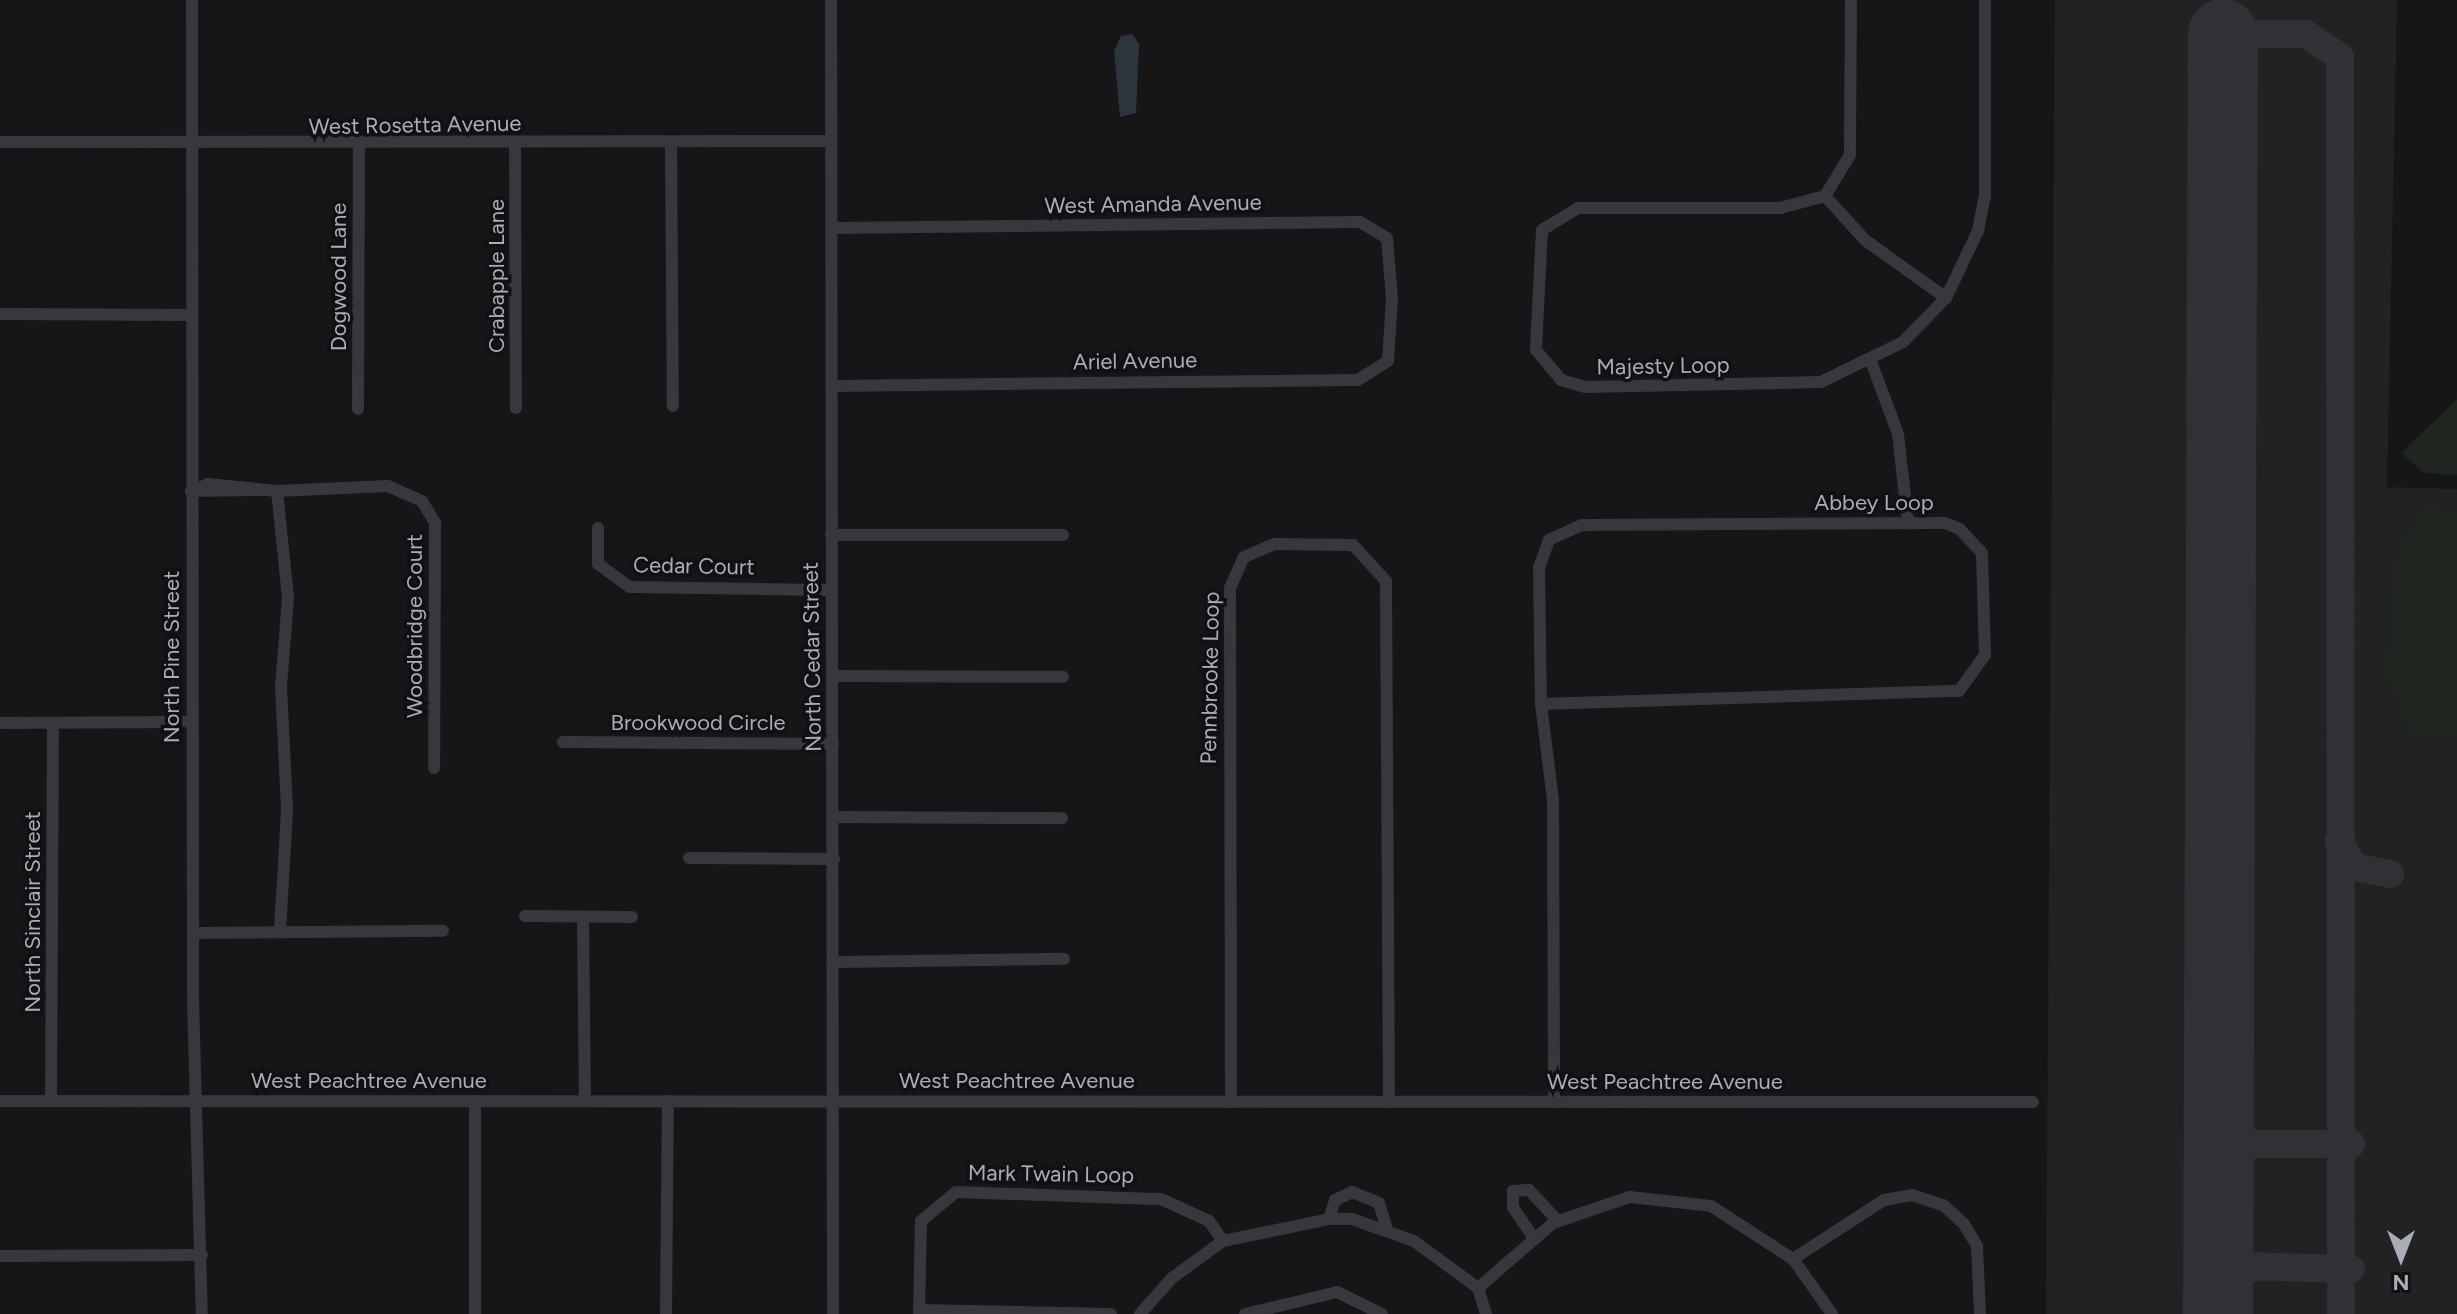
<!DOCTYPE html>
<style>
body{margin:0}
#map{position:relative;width:2457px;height:1314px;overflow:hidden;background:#161618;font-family:Figtree,sans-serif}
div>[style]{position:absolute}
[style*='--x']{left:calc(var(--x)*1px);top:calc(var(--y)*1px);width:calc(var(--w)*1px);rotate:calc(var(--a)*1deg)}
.built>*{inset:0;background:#222225}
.green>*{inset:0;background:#1e261f}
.water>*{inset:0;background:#2c353c}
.taxiway>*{height:28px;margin:-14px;padding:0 14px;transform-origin:14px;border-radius:14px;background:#303135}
.runway>*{height:70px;margin:-35px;padding:0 35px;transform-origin:35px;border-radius:35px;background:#303135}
.minor>*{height:12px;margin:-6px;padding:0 6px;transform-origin:6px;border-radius:6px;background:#37383d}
span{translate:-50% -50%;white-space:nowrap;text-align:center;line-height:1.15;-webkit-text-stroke:7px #111113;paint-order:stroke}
.street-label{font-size:22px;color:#a8adb8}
.north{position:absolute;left:2361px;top:1218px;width:80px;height:80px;-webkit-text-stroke:6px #111113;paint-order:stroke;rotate:180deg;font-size:22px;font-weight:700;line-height:32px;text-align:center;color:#a8adb8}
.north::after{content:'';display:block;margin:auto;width:28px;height:36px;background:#a8adb8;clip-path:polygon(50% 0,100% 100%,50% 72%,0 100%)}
</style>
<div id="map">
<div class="built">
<i style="clip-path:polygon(2055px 0,2397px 0,2387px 487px,2457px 489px,2457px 1314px,2046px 1314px)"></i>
</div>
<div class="green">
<i style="clip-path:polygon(2457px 399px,2457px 475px,2424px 473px,2401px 453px)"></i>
<i style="clip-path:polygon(2422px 504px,2457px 509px,2457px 740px,2410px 734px,2384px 675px,2396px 553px)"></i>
</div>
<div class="water">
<i style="clip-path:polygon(1132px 34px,1139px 44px,1136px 113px,1120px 117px,1114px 51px,1121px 36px)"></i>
</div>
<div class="taxiway">
<i style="--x:2223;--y:34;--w:83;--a:0"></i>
<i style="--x:2306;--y:34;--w:41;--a:34.1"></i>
<i style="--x:2340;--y:57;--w:1257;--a:89.95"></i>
<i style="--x:2339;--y:841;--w:30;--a:60"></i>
<i style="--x:2354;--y:867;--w:37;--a:11"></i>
<i style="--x:2218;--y:1116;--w:43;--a:40.3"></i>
<i style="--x:2251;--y:1144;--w:100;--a:0"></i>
<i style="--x:2218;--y:1171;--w:43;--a:-39.3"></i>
<i style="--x:2219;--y:1236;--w:38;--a:51"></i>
<i style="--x:2243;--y:1266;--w:108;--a:1.6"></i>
<i style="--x:2218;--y:1298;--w:29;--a:-54"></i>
<i style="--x:2235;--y:1275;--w:19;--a:-21"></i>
</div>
<div class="runway">
<i style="--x:2218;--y:1314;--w:1280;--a:-89.78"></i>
</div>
<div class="minor">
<i style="--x:192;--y:0;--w:999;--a:89.94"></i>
<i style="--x:193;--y:999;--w:315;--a:88.4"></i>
<i style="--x:831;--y:0;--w:1314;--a:89.91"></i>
<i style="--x:1851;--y:0;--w:155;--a:90.4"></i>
<i style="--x:1850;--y:155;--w:48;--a:121.4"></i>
<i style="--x:1825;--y:196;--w:47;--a:165.1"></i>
<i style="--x:1780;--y:208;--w:202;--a:180"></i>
<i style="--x:1578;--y:208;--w:42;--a:148.6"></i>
<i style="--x:1542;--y:230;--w:120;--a:92.9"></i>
<i style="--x:1536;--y:350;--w:39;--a:50"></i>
<i style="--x:1561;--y:380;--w:25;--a:16"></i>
<i style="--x:1585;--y:387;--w:236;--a:-1.2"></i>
<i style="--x:1821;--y:382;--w:91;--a:-26"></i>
<i style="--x:1903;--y:342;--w:62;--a:-45.7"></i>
<i style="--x:1946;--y:298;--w:74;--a:-64.5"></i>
<i style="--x:1978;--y:231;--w:36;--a:-79"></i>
<i style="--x:1985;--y:196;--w:196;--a:-90"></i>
<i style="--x:0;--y:142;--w:831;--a:-0.07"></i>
<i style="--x:671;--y:143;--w:263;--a:89.6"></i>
<i style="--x:515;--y:144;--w:264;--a:89.8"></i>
<i style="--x:1825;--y:196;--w:59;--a:47.7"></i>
<i style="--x:1865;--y:240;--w:100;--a:35.6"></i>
<i style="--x:832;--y:228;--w:528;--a:-0.65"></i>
<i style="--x:1360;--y:222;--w:31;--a:31"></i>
<i style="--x:1387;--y:238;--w:61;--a:85.3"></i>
<i style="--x:1392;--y:299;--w:62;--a:93.7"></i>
<i style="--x:1388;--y:361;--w:36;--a:148"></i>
<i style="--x:1357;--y:380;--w:525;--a:179.35"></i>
<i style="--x:0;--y:314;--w:190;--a:0.3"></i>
<i style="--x:1872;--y:364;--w:75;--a:69.6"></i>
<i style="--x:1898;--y:434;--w:90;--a:83.6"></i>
<i style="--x:358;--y:409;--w:264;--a:-89.8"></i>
<i style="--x:191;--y:491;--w:18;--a:-22"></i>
<i style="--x:208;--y:484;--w:69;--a:5.8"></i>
<i style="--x:277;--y:491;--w:111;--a:-2.6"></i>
<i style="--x:388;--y:486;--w:37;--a:24"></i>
<i style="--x:422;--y:501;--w:26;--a:59"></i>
<i style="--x:435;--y:523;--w:245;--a:90.2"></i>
<i style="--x:191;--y:491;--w:76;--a:-0.8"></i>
<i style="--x:277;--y:491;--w:108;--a:84.1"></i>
<i style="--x:288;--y:598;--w:88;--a:94.5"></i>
<i style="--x:281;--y:686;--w:124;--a:87.2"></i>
<i style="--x:287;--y:810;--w:121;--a:93.3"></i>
<i style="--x:598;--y:528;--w:36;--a:90"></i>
<i style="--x:598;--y:564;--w:39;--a:36"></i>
<i style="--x:630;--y:587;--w:202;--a:0.9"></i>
<i style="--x:831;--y:535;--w:232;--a:0"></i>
<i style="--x:833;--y:676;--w:230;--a:0.2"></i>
<i style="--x:1541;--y:704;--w:418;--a:-1.8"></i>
<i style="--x:1959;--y:691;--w:44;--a:-54.2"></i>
<i style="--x:1985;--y:655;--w:102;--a:-91.7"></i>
<i style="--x:1982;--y:553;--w:33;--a:-133"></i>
<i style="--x:1960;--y:529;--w:16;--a:-158"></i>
<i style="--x:1945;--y:523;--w:363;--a:179.7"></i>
<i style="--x:1582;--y:525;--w:36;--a:156"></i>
<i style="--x:1549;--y:540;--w:29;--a:110"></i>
<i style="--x:1539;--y:567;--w:137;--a:89.2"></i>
<i style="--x:1541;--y:704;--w:97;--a:82.9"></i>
<i style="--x:1553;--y:800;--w:302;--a:89.8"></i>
<i style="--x:0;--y:723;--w:191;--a:-0.3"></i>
<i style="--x:563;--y:742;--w:270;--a:0.4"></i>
<i style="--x:834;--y:817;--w:228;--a:0.3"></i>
<i style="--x:689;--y:858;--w:145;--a:0.4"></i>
<i style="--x:525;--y:916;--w:107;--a:0.5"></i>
<i style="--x:583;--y:917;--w:184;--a:89.4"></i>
<i style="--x:193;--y:933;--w:250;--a:-0.5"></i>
<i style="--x:835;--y:962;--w:229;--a:-0.8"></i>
<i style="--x:0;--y:1101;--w:2033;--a:0.03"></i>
<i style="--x:51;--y:1101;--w:378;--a:-89.7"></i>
<i style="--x:1231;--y:1102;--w:514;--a:-90.11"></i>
<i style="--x:1230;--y:588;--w:34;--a:-66"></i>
<i style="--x:1244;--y:557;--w:34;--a:-23"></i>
<i style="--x:1275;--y:544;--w:78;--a:0.7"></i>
<i style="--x:1353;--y:545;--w:49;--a:47.5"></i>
<i style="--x:1386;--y:581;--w:521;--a:89.67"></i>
<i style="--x:1329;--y:1219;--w:20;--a:-72"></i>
<i style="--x:1335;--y:1200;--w:19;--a:-25"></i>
<i style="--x:1352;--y:1192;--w:29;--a:22"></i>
<i style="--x:1379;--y:1203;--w:27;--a:73"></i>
<i style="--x:1533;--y:1237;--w:36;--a:-124"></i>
<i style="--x:1513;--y:1207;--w:16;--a:-90"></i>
<i style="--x:1513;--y:1191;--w:16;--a:-4"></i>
<i style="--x:1529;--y:1190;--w:42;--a:46.9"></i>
<i style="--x:0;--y:1256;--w:202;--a:-0.3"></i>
<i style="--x:1478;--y:1288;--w:99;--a:-40.9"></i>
<i style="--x:1553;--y:1223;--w:81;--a:-18.7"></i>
<i style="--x:1630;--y:1197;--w:81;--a:6.3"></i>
<i style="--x:1711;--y:1206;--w:98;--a:32.9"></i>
<i style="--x:919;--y:1310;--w:192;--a:1.2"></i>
<i style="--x:475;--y:1314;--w:213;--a:-90"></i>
<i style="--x:666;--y:1314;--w:213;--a:-89.5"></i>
<i style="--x:919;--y:1314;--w:93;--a:-88.8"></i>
<i style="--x:921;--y:1221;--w:45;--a:-39.6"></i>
<i style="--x:956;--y:1192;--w:205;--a:2"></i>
<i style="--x:1161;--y:1199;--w:53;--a:24.6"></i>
<i style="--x:1209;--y:1221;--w:24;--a:55"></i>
<i style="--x:1140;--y:1314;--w:48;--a:-48.4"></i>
<i style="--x:1172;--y:1278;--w:63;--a:-36"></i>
<i style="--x:1223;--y:1241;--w:108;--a:-11.7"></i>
<i style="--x:1329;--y:1219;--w:23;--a:0"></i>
<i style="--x:1352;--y:1219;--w:66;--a:19.5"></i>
<i style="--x:1414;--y:1241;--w:79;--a:36.3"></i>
<i style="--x:1478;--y:1288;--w:27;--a:73"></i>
<i style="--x:1245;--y:1314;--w:95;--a:-13.4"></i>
<i style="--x:1337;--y:1292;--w:50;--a:26.1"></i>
<i style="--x:1832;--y:1314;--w:67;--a:-125.3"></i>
<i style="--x:1793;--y:1259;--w:108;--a:-33"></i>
<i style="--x:1884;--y:1200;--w:28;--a:-10"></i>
<i style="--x:1912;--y:1195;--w:33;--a:18"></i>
<i style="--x:1943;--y:1205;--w:28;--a:42"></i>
<i style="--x:1964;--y:1224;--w:26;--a:59"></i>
<i style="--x:1977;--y:1246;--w:68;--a:87.5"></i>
</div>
<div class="street-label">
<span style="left:415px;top:125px;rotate:-1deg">West Rosetta Avenue</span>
<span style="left:1153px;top:204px;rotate:-1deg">West Amanda Avenue</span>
<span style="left:497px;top:276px;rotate:-90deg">Crabapple Lane</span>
<span style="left:339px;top:277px;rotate:-90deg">Dogwood Lane</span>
<span style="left:1135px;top:361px;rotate:-1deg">Ariel Avenue</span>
<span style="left:1663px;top:366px;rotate:-1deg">Majesty Loop</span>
<span style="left:1874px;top:503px">Abbey Loop</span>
<span style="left:694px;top:566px;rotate:1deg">Cedar Court</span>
<span style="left:415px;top:626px;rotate:-90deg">Woodbridge Court</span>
<span style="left:172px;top:657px;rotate:-90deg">North Pine Street</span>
<span style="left:812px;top:657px;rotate:-91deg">North Cedar Street</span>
<span style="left:1210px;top:678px;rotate:-89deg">Pennbrooke Loop</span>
<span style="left:698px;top:723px">Brookwood Circle</span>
<span style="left:33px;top:912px;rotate:-90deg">North Sinclair Street</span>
<span style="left:369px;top:1081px">West Peachtree Avenue</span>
<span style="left:1017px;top:1081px">West Peachtree Avenue</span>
<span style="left:1665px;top:1082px">West Peachtree Avenue</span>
<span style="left:1051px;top:1174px;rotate:1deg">Mark Twain Loop</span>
</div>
<div class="north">N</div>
</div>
